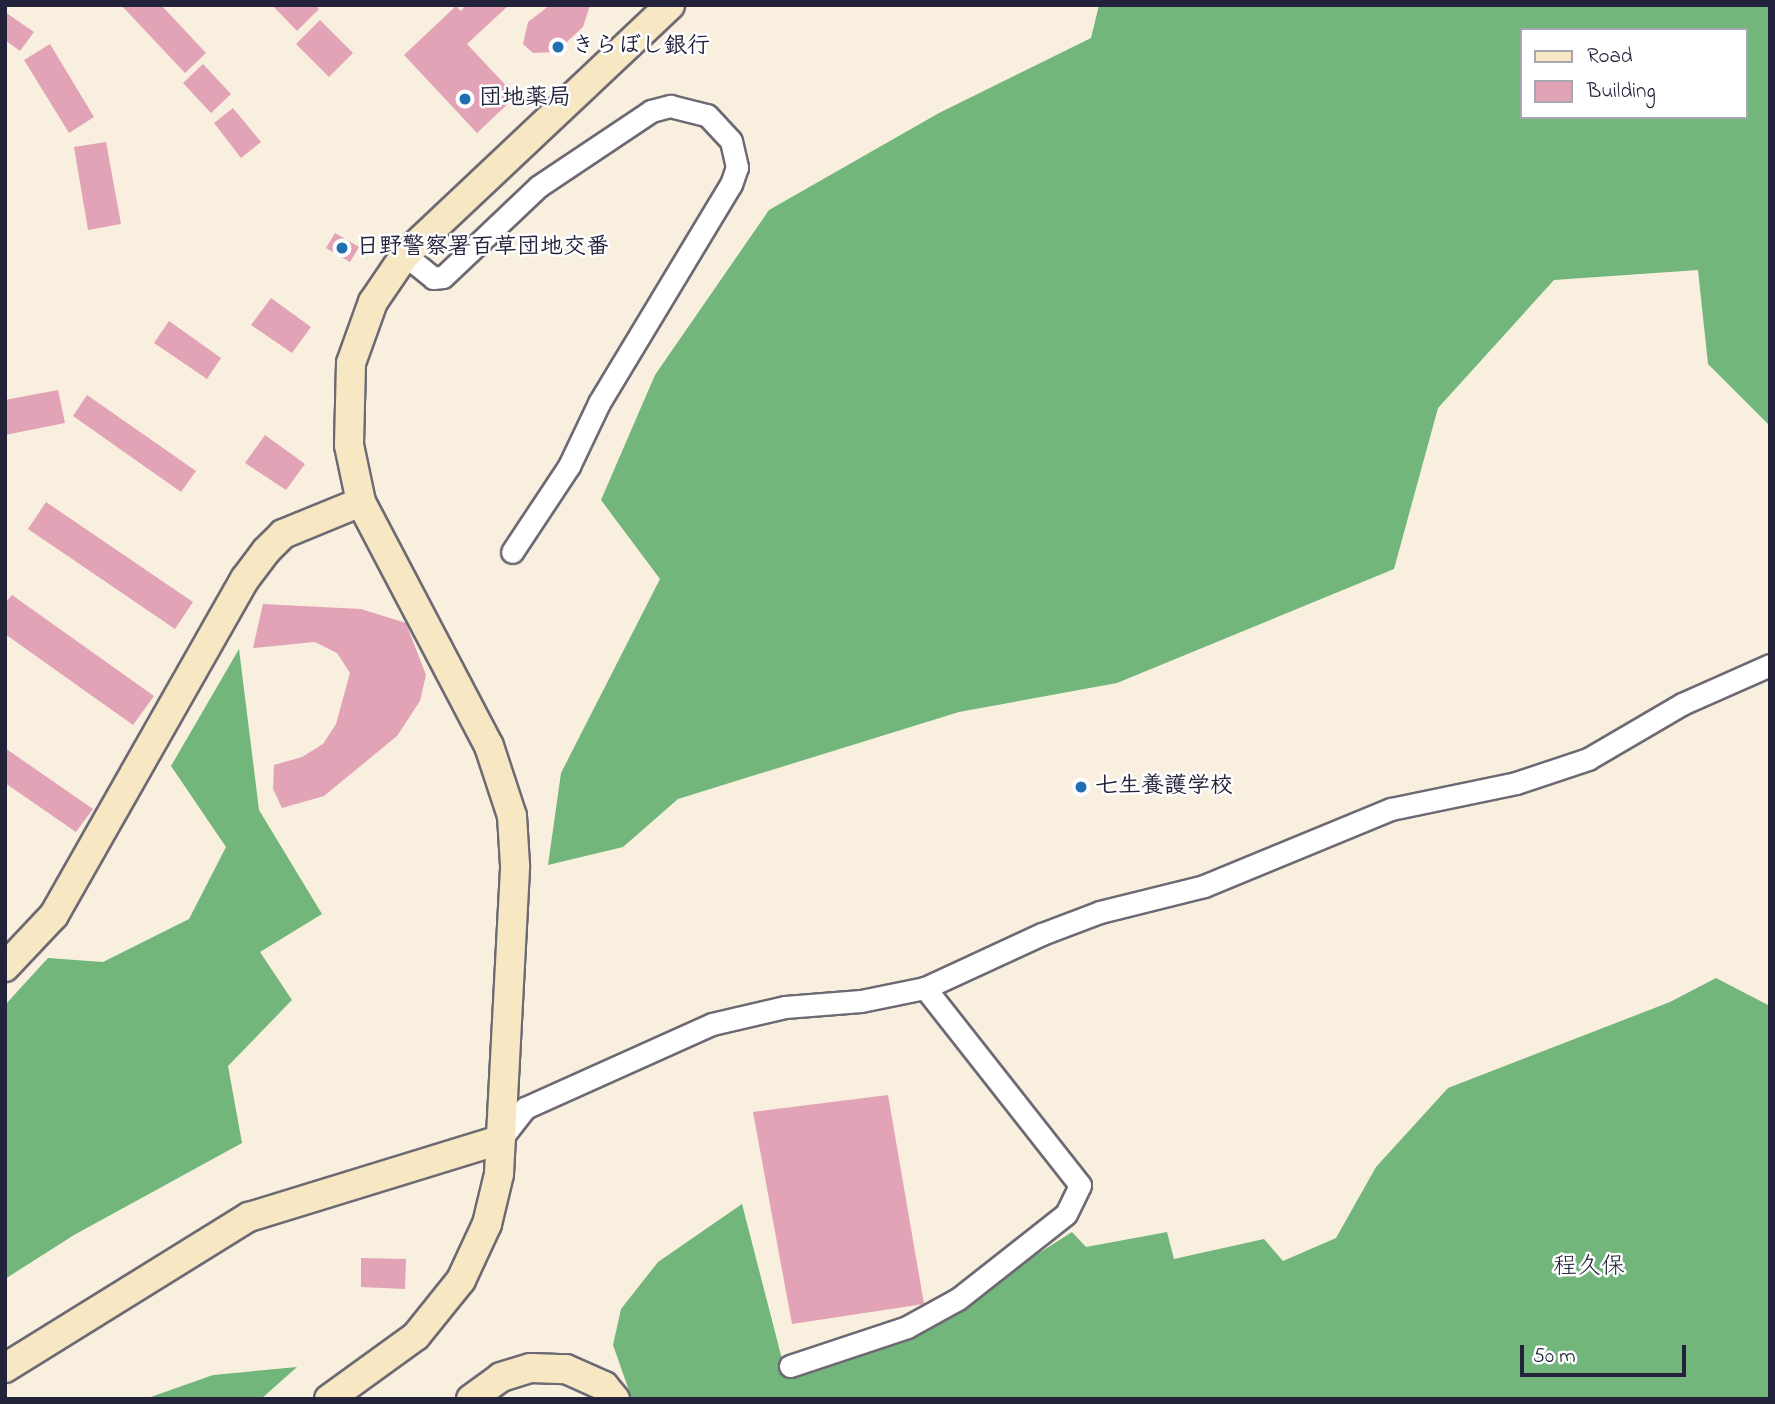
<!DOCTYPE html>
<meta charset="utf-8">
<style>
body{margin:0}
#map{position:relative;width:1775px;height:1404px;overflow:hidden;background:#f8efdf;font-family:"Indie Flower","Klee One",sans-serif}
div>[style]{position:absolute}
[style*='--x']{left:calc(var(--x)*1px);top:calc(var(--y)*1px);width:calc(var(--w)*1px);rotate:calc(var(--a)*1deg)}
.forest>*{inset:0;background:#72b67b}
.building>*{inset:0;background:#e2a3b6}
.roads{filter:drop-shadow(2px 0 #6d6a74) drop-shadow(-2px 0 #6d6a74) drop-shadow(0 2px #6d6a74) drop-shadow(0 -2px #6d6a74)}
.street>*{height:21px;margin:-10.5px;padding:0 10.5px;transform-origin:10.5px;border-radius:10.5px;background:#fff}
.secondary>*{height:28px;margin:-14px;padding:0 14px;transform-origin:14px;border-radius:14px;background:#f7e8c3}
.dots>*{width:19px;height:19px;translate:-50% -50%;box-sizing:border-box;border:4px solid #fff;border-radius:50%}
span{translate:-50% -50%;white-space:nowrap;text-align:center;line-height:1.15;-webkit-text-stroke:5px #fff;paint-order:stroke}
.poi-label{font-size:23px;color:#22223b;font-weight:700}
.left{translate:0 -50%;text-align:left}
.neighbourhood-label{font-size:24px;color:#22223b}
.frame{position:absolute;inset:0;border:7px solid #22223b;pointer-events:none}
.legend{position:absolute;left:1520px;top:28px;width:228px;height:91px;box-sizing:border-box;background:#fff;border:2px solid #a7a7b1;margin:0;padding:9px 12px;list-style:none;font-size:21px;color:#22223b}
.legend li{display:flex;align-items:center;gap:14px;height:35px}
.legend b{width:35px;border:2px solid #a7a7b1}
.scale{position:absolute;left:1520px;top:1345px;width:166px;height:32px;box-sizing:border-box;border:4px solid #22223b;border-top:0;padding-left:9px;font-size:21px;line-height:24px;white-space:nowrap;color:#22223b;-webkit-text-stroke:5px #fff;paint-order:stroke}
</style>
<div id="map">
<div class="forest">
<i style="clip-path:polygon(evenodd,1099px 5px,1770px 5px,1770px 426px,1708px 364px,1698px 270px,1554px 280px,1438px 408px,1394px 569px,1117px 683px,959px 712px,678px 799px,623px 847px,548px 865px,561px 773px,660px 579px,601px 500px,655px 375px,769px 210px,939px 113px,1091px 38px,1099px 5px,1521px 30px,1745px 30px,1745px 117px,1521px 117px,1521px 30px)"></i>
<i style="clip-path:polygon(239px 649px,259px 810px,322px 914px,260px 952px,292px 1000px,228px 1066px,242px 1143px,74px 1235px,5px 1279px,5px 1005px,48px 958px,103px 962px,189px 919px,226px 847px,171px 766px)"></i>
<i style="clip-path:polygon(1716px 978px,1770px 1006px,1770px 1399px,632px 1399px,613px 1345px,621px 1309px,658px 1262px,742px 1204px,783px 1363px,945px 1313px,1072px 1232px,1086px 1247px,1167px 1232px,1174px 1259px,1264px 1239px,1283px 1261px,1336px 1238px,1376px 1167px,1448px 1088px,1670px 1002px)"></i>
<i style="clip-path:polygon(297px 1367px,261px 1399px,145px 1399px,213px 1375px)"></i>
</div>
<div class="building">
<i style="clip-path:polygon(121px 5px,161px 5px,206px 53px,185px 73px)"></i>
<i style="clip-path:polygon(272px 5px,316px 5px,319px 9px,297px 31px)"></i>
<i style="clip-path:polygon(466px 5px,509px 5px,467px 44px,516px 96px,477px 133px,404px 55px,456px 6px,461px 11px)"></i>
<i style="clip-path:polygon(550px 5px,590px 5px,583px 27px,556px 52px,533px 53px,523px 44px,528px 22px)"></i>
<i style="clip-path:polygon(5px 12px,34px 32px,20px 51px,5px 40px)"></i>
<i style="clip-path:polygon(320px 20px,353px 53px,329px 77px,296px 44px)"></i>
<i style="clip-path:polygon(50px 44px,94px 117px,69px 133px,24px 60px)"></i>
<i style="clip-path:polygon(203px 64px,231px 94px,211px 113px,183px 83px)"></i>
<i style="clip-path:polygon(233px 108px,261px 142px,241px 158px,214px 123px)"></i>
<i style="clip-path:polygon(106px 142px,121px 224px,88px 230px,74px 147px)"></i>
<i style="clip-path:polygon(335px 233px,359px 247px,350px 262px,326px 248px)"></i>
<i style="clip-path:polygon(271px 298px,311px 327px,292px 353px,251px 325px)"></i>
<i style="clip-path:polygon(169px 321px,221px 358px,207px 379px,154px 343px)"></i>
<i style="clip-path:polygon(58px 390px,65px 423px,5px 435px,5px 400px)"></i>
<i style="clip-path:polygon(87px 395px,196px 471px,181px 492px,73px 416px)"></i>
<i style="clip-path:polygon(265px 435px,305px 464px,286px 490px,245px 463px)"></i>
<i style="clip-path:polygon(46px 502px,193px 602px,175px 629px,28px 529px)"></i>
<i style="clip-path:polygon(12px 595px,154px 696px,133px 725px,5px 634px,5px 603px)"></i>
<i style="clip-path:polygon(263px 604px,361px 609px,406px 623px,426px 675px,420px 701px,397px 736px,324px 796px,282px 808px,273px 789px,274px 765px,302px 757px,323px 744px,336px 724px,350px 673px,337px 653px,315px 642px,253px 648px)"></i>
<i style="clip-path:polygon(5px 748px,93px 809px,76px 832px,5px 783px)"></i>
<i style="clip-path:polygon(888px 1095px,924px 1304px,792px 1324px,753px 1112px)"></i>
<i style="clip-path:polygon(361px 1258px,406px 1259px,405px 1289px,361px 1287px)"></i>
</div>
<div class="roads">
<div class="street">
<i style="--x:405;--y:255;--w:36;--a:39"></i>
<i style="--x:433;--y:278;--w:10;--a:-6"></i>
<i style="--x:443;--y:277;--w:132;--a:-43.5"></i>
<i style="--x:539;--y:186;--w:135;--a:-33.8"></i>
<i style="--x:651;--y:111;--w:20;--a:-15"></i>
<i style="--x:670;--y:106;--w:38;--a:14"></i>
<i style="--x:707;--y:115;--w:35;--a:47"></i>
<i style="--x:731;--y:141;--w:27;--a:77"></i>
<i style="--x:737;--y:167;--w:18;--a:109"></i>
<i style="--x:731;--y:184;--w:256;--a:121.1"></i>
<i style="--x:599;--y:403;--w:70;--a:115.5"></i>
<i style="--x:569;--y:466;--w:103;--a:123.5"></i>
<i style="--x:500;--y:1140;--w:41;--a:-52"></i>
<i style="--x:525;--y:1108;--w:205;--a:-24.2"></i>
<i style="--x:712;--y:1024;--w:75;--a:-13.1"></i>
<i style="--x:785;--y:1007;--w:76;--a:-4.5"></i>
<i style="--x:861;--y:1001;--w:65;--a:-11.5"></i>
<i style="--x:925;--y:988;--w:129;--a:-24.8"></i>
<i style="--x:1042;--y:934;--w:62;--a:-20.8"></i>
<i style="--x:1100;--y:912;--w:107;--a:-14"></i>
<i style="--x:1204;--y:886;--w:202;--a:-22.4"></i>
<i style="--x:1391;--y:809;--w:128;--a:-11.7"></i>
<i style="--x:1516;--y:783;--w:76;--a:-18.4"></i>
<i style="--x:1588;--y:759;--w:109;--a:-30.3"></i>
<i style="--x:1682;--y:704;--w:96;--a:-23.9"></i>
<i style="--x:790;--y:1366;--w:123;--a:-18.4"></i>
<i style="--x:907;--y:1327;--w:58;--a:-28.8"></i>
<i style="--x:958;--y:1299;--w:137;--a:-38.2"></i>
<i style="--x:1066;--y:1214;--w:32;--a:-64"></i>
<i style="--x:1080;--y:1185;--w:251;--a:-128.2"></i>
</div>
<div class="secondary">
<i style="--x:5;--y:967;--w:71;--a:-46.7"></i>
<i style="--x:54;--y:915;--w:386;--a:-60.4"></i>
<i style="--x:245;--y:579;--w:35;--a:-53"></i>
<i style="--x:266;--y:551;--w:24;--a:-45"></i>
<i style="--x:283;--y:534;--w:84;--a:-22.3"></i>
<i style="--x:5;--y:1368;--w:287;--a:-31.8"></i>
<i style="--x:249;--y:1217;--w:263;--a:-17.1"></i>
<i style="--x:329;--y:1399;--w:107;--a:-35.9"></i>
<i style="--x:416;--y:1336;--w:72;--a:-51.2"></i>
<i style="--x:461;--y:1280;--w:62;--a:-65.1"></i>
<i style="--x:487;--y:1224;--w:51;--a:-76.5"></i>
<i style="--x:499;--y:1174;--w:309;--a:-87"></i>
<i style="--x:515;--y:865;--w:49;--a:-93.5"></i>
<i style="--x:512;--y:816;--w:74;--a:-108.2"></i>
<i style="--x:489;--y:746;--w:276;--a:-117.7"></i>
<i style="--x:361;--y:502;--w:58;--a:-101.9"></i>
<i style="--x:349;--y:445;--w:82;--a:-88.6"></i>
<i style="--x:351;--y:363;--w:65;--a:-70.2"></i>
<i style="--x:373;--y:302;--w:57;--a:-55.8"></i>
<i style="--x:405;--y:255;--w:364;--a:-43.3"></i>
<i style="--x:471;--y:1399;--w:37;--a:-36"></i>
<i style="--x:501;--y:1377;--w:31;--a:-17"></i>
<i style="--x:531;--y:1368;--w:35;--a:2"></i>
<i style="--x:566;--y:1369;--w:42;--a:24.1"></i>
<i style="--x:604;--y:1386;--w:17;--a:50"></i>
</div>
</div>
<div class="dots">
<i style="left:558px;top:47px;background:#1f6fb2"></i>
<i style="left:465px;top:99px;background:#1f6fb2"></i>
<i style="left:342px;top:248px;background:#1f6fb2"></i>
<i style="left:1081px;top:787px;background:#1f6fb2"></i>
</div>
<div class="poi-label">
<span class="left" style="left:572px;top:47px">きらぼし銀行</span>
<span class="left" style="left:479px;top:99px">団地薬局</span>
<span class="left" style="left:356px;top:248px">日野警察署百草団地交番</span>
<span class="left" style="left:1095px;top:787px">七生養護学校</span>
</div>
<div class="neighbourhood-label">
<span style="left:1589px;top:1268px">程久保</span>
</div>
<div class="frame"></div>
<ul class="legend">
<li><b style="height:9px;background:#f7e8c3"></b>Road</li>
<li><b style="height:19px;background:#e2a3b6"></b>Building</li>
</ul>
<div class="scale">50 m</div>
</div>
